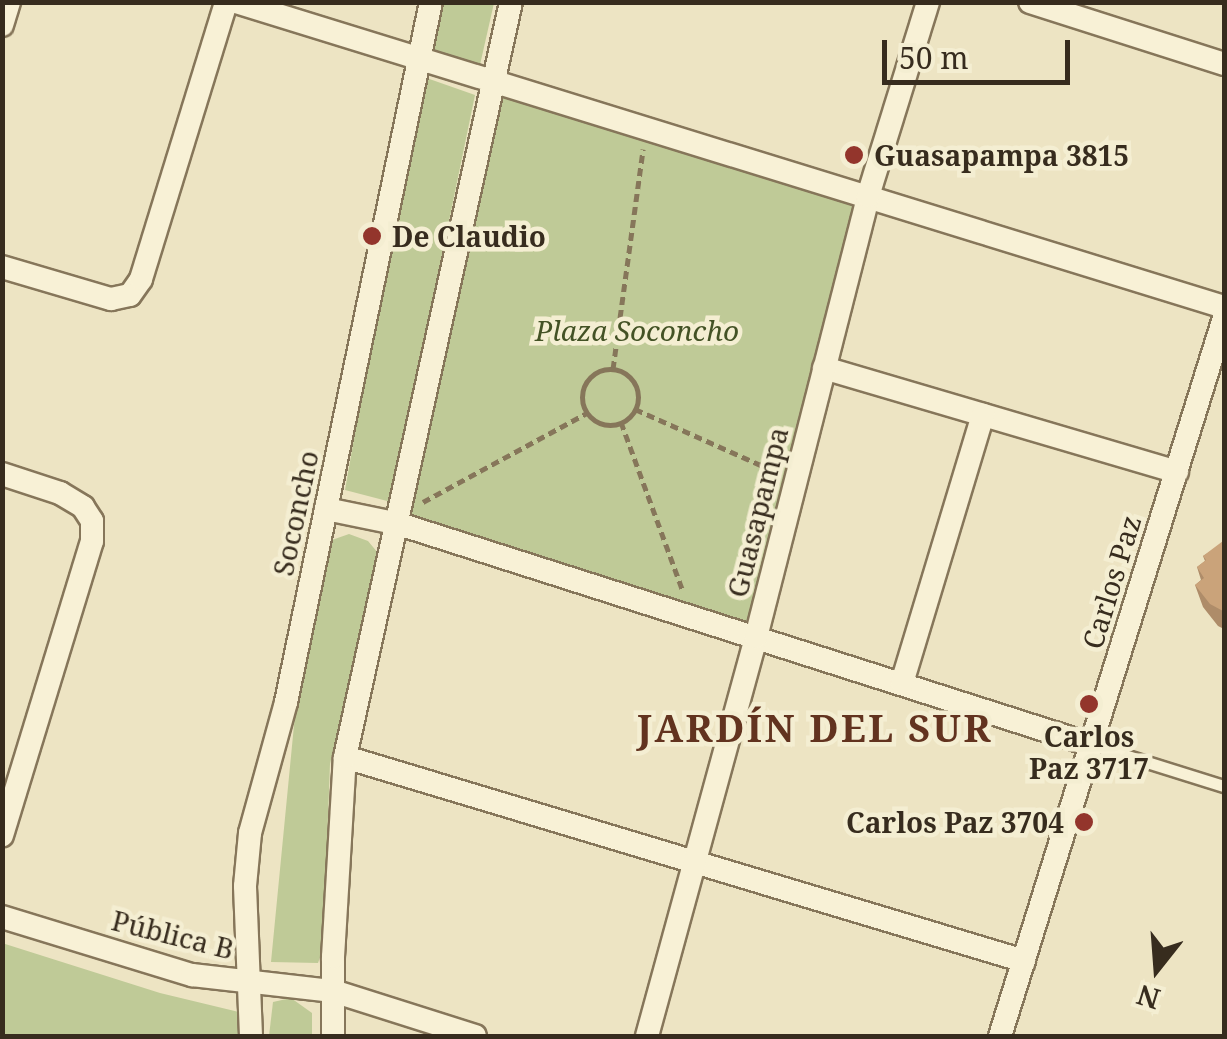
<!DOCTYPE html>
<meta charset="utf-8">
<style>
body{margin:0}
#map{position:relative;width:1227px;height:1039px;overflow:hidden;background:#ede4c3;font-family:"Noto Serif",serif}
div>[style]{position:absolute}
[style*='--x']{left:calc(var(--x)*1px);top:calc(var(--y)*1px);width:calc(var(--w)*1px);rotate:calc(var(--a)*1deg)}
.green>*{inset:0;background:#bfca97}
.path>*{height:5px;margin-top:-2.5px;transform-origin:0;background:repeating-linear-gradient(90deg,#86765a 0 8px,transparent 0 13px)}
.path>.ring{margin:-2.5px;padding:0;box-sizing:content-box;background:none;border:5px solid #86765a;border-radius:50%}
.roads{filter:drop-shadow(2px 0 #86765a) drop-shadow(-2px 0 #86765a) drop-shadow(0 2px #86765a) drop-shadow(0 -2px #86765a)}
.service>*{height:11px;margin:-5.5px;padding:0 5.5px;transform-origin:5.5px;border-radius:5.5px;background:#f8f1d6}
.minor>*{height:22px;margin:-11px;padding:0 11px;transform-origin:11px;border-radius:11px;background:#f8f1d6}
.wall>*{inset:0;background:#ae8c69}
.building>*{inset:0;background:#caa37a}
.dots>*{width:28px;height:28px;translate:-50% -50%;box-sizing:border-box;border:5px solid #f4eed2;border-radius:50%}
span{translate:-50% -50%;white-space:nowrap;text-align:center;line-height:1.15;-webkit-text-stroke:9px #f4eed2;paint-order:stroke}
.poi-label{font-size:28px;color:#372c1e;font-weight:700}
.left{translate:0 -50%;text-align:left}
.right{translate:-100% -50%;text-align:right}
.park-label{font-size:28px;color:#435225;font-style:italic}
.street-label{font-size:28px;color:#372c1e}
.district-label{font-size:38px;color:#62331f;font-weight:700;letter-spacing:2.5px}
.frame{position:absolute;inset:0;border:5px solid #372c1e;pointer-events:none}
.north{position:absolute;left:1107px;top:919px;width:100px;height:100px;-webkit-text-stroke:8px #f4eed2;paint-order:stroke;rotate:197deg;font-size:28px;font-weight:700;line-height:40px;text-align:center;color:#372c1e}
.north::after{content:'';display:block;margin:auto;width:35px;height:45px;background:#372c1e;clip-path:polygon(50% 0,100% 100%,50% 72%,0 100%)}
.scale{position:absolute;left:882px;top:40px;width:188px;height:45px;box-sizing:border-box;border:5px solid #372c1e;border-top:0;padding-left:12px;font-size:30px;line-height:35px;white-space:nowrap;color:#372c1e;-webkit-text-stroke:8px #f4eed2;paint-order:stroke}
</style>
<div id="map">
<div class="green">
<i style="clip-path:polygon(437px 3px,494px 3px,477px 78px,425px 62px)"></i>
<i style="clip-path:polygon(418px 75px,475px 95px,391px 502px,345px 490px)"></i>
<i style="clip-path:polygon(495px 81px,868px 196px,756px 637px,399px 524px)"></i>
<i style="clip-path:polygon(349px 534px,368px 541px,378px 553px,330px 764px,323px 949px,318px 963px,271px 962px,295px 715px,332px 540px)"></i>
<i style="clip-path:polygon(2px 943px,160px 993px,243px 1013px,242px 1036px,3px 1036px)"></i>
<i style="clip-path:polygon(291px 998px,312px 1013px,312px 1036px,269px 1036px,273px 1002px)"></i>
</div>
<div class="path">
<i style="--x:613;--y:369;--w:222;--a:-82.2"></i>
<i class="ring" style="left:582px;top:369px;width:51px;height:51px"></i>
<i style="--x:635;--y:409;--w:152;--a:24"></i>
<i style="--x:621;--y:422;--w:178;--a:69.9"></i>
<i style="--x:423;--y:502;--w:187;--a:-28.5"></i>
</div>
<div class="roads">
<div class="service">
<i style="--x:1092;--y:745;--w:138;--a:17.3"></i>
</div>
<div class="minor">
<i style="--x:236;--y:2;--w:1034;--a:17.16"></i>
<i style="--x:1030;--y:2;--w:204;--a:17.7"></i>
<i style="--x:2;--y:25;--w:24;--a:-73"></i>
<i style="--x:2;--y:267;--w:114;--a:16.4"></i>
<i style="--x:111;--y:299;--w:19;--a:-12"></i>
<i style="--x:130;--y:295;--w:19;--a:-55"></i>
<i style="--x:141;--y:279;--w:290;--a:-72.9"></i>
<i style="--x:824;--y:368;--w:368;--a:16.4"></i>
<i style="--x:2;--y:474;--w:61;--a:18.1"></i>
<i style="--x:60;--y:493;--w:27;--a:31"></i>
<i style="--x:83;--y:507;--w:17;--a:57"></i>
<i style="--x:92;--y:521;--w:20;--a:90"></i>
<i style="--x:92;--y:541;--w:308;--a:107"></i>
<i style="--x:326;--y:509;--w:75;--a:11.6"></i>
<i style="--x:399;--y:524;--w:727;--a:17.69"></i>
<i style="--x:902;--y:683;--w:280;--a:-73.2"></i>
<i style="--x:345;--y:757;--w:709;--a:16.72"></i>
<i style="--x:2;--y:917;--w:199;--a:17"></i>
<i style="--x:192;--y:975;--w:142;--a:6.5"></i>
<i style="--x:333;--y:991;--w:149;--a:17.6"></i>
<i style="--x:251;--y:1036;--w:150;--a:-92.3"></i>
<i style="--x:245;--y:886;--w:53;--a:-84.6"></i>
<i style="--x:250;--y:833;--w:136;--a:-74.6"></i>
<i style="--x:286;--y:702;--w:715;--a:-78.3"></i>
<i style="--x:333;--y:1036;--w:79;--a:-90"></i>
<i style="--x:333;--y:957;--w:200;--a:-86.6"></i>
<i style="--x:345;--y:757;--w:773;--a:-77.6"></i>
<i style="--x:647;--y:1036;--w:414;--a:-74.7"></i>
<i style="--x:756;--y:637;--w:455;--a:-75.7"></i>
<i style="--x:868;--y:196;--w:203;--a:-72.8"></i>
<i style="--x:1000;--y:1036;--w:752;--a:-72.67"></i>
</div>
</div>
<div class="wall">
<i style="clip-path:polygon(1224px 543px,1224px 629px,1218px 626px,1203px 607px,1195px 585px,1201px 580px,1197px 567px,1205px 561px,1203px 556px)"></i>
</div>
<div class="building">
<i style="clip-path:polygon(1223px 541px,1224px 543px,1224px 613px,1223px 611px,1210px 604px,1195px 585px,1204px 578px,1197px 567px,1206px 560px,1203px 556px)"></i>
</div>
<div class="dots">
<i style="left:854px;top:155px;background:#93352c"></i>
<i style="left:372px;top:236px;background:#93352c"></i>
<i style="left:1089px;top:704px;background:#93352c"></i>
<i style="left:1084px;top:822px;background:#93352c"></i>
</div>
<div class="poi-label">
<span class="left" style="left:874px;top:155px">Guasapampa 3815</span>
<span class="left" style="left:392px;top:236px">De Claudio</span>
<span style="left:1089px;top:752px">Carlos<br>Paz 3717</span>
<span class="right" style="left:1064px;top:822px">Carlos Paz 3704</span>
</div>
<div class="park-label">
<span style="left:637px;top:330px">Plaza Soconcho</span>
</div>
<div class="street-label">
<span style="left:757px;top:512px;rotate:-76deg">Guasapampa</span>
<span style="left:295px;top:513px;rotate:-78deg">Soconcho</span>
<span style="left:1111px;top:582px;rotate:-73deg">Carlos Paz</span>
<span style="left:173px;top:934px;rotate:14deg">Pública B</span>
</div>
<div class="district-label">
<span style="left:815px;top:728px">JARDÍN DEL SUR</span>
</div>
<div class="frame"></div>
<div class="north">N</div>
<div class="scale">50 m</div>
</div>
